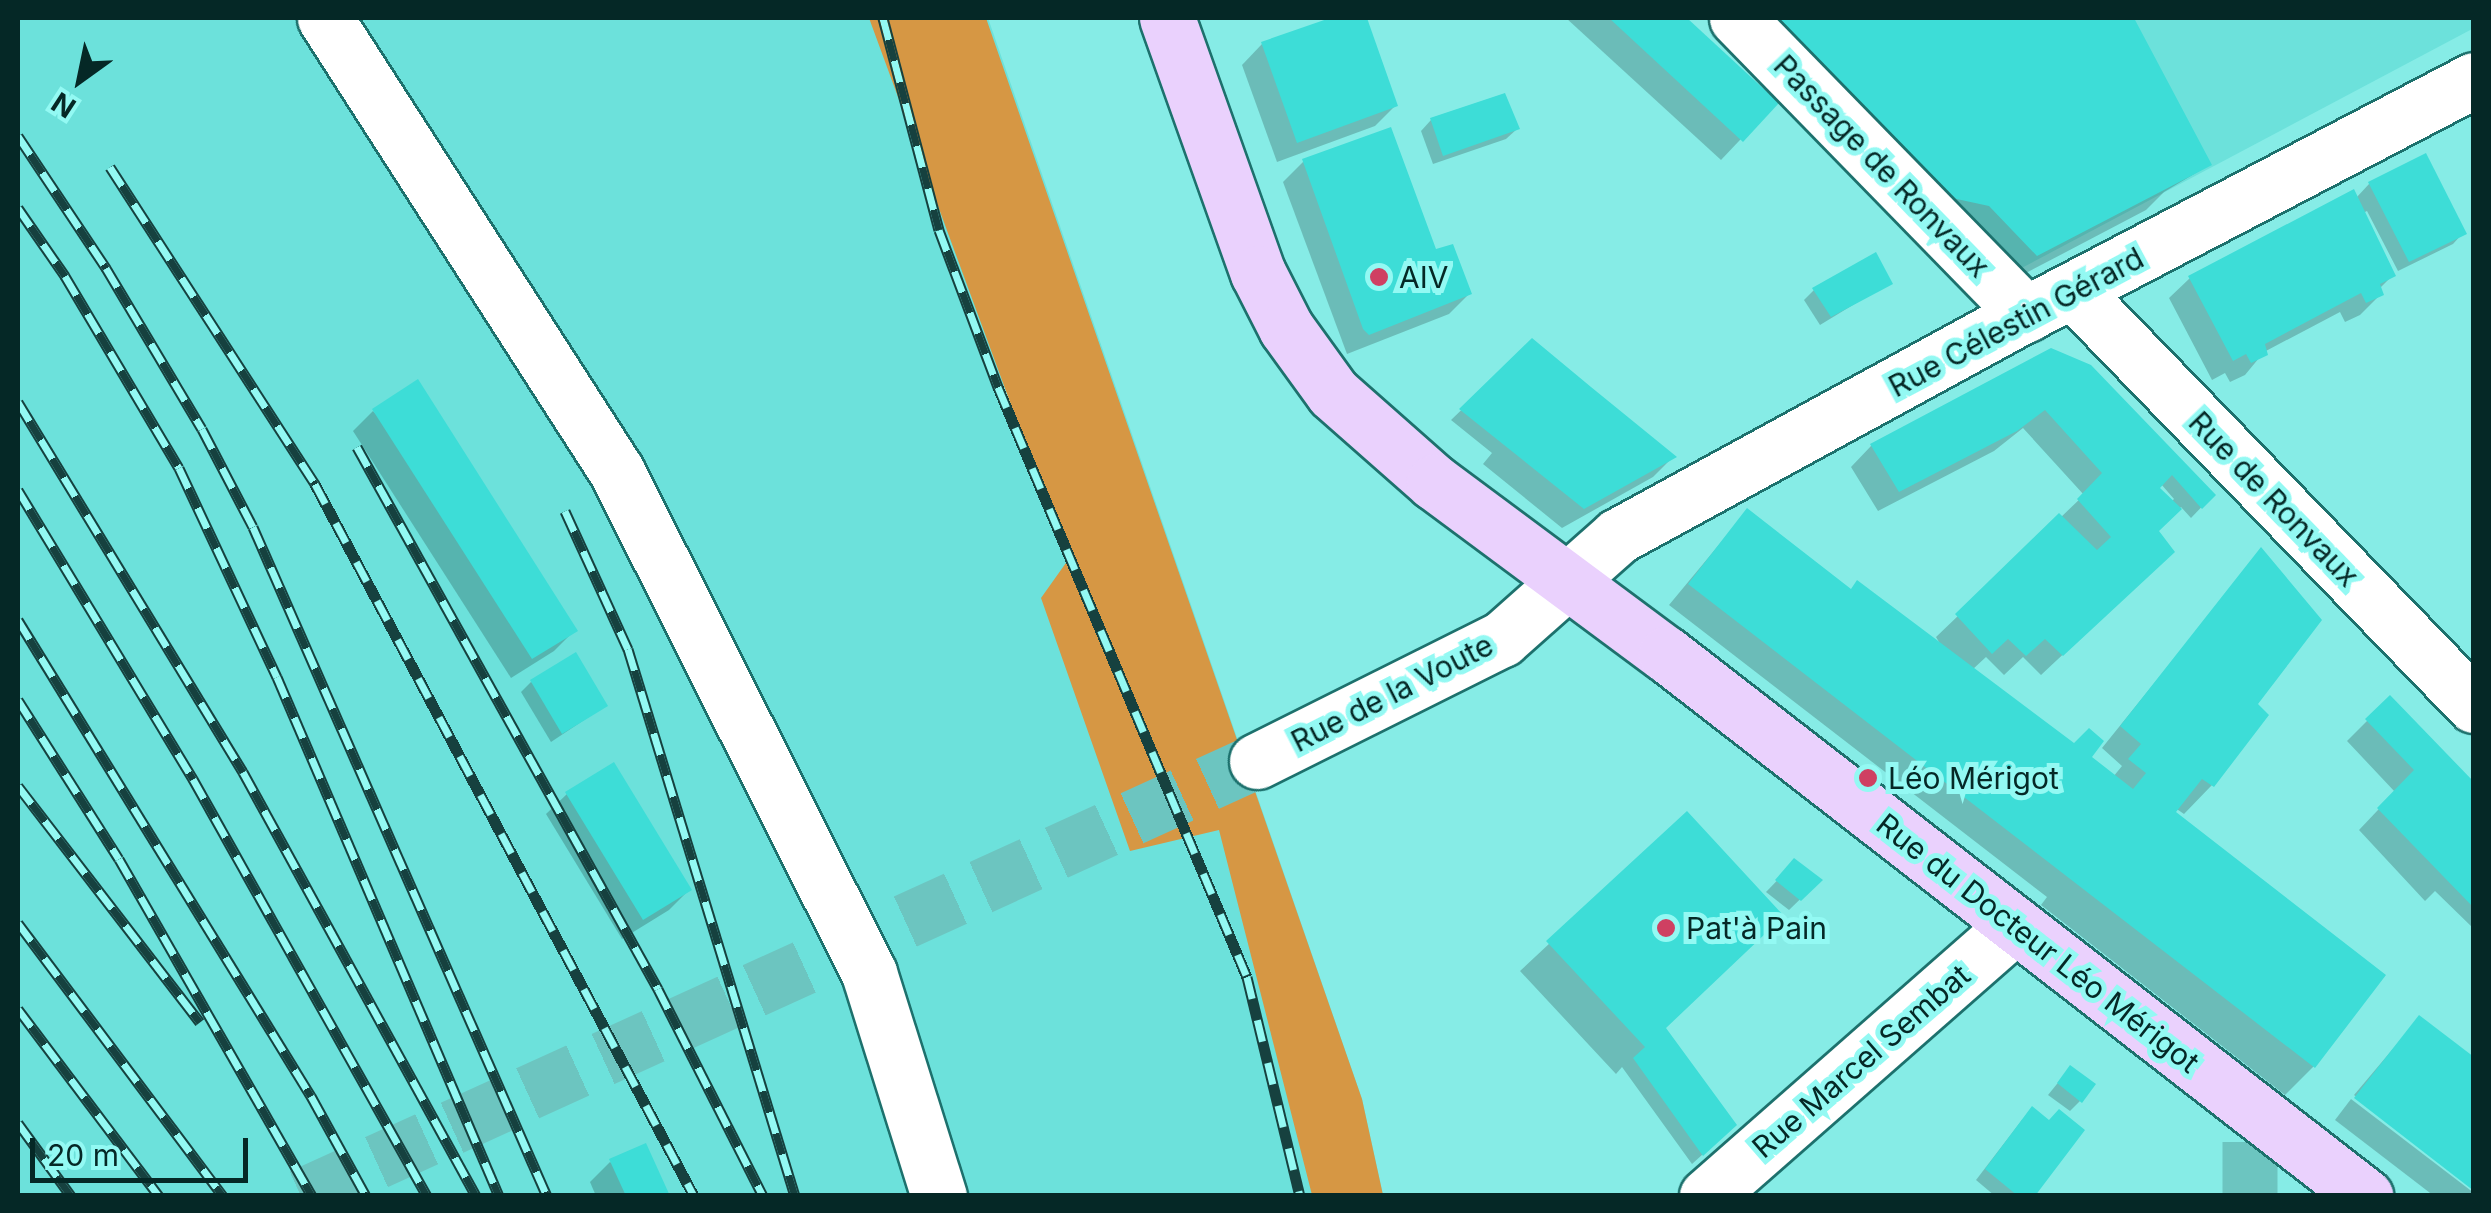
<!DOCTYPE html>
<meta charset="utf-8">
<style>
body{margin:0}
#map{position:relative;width:2491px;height:1213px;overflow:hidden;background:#86ece6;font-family:Inter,sans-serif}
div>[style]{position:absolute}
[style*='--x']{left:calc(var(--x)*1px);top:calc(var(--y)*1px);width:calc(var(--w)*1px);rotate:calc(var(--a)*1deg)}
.built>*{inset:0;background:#6ce1db}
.green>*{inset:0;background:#d69744}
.shadow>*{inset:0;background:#0003}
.building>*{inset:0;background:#3dddd7}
.minor-tunnel>*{height:55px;margin-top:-27.5px;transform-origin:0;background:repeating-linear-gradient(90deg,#6cc5c0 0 55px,transparent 0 83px)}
.roads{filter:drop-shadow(2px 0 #1d716d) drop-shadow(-2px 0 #1d716d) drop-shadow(0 2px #1d716d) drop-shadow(0 -2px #1d716d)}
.minor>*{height:55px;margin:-27.5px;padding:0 27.5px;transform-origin:27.5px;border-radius:27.5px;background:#fff}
.major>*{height:55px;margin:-27.5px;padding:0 27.5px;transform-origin:27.5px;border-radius:27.5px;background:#ead1fd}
.rail>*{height:11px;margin-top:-5.5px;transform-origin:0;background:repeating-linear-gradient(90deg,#93f9f3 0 22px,#16413f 0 44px);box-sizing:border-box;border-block:2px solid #16413f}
.dots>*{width:28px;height:28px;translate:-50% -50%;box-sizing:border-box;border:5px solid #93f9f3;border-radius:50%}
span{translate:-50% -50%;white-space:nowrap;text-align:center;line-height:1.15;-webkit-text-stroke:10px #93f9f3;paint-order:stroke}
.street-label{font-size:30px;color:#052826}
.poi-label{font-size:30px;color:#052826}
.left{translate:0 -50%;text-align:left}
.frame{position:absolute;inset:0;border:20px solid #052826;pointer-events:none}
.north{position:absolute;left:30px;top:30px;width:100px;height:100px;-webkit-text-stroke:8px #93f9f3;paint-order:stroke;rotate:213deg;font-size:28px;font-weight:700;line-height:40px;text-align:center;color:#052826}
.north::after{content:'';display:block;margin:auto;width:35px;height:45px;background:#052826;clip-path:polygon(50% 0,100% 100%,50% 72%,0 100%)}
.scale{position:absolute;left:30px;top:1138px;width:218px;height:45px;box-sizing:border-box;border:5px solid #052826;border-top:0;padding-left:12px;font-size:30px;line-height:35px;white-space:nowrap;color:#052826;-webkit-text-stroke:8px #93f9f3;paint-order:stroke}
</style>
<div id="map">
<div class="built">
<i style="clip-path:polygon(18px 18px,988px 18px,1362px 1099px,1383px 1195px,18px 1195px)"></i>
<i style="clip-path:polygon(1769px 18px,2473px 18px,2474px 28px,2016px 271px)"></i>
</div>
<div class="green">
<i style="clip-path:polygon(869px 18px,986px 18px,1362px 1099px,1383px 1195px,1312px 1195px,1219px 830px,1130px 851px,1041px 598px,1068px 560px)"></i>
</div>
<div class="shadow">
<i style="clip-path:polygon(1337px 18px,1364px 18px,1395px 106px,1375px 126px,1277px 162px,1242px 65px,1262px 44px)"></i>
<i style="clip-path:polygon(1566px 18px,1683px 18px,1775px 103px,1721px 160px)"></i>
<i style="clip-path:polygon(1719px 18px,2131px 18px,2209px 165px,2164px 192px,2146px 210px,2007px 283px)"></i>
<i style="clip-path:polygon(1431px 120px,1517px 129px,1506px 139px,1433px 164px,1421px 131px)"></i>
<i style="clip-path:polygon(2425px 156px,2463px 233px,2453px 244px,2398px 271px,2367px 211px,2363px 213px,2393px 275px,2379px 289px,2381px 294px,2360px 315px,2345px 322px,2340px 312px,2264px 352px,2245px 375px,2230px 382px,2225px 373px,2212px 380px,2169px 298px,2190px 278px,2356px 198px,2369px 184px)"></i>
<i style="clip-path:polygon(1304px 161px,1435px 252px,1470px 293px,1449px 314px,1347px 354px,1283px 182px)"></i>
<i style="clip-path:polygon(1889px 283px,1820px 325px,1804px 300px,1814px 290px)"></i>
<i style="clip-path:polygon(1532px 342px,1673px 457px,1653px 477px,1562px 528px,1483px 464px,1492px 453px,1451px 420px)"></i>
<i style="clip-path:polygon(evenodd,2051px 350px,2213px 495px,2191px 518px,2181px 507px,2156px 532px,2151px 572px,2041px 675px,2023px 657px,2004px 675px,1986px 657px,1972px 670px,2113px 777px,2122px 766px,2102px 748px,2261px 551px,2255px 704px,2212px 785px,2184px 814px,2168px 803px,2166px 806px,2383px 976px,2313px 1067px,2285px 1095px,2041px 905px,2047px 897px,1669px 605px,1747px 511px,1849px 591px,1942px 647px,1936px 637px,2084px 495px,2023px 428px,1994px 451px,1878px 511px,1851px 467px,1871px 446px,2051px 350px,2161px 484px,2174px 499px,2171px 502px,2157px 488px,2161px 484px)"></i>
<i style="clip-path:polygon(373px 411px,575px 630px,554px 651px,511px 678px,353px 431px)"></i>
<i style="clip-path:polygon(531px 682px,605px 706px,551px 742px,521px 692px)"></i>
<i style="clip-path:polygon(2390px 698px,2474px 785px,2474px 929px,2435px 891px,2425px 901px,2359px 830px,2395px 792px,2347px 741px)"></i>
<i style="clip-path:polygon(567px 794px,689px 890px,669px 910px,622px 939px,546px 814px)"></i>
<i style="clip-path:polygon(1687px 815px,1663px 1029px,1723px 1136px,1692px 1164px,1622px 1067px,1616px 1074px,1520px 971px)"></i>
<i style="clip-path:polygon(1795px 862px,1820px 880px,1789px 910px,1766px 892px)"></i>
<i style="clip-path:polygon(2419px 1018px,2474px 1187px,2354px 1095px)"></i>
<i style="clip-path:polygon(2070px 1068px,2080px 1101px,2070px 1111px,2048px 1095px)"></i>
<i style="clip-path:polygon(2351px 1099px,2474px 1193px,2474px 1196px,2434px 1196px,2335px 1120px)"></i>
<i style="clip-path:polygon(2022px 1120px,2032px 1196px,1995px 1196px,1976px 1180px)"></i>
<i style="clip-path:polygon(610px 1162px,667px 1196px,596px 1196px,590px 1182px)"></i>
</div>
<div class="building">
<i style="clip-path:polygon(1330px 18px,1367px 18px,1398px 106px,1297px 143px,1261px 42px)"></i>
<i style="clip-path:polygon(1609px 18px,1687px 18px,1779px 103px,1743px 142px)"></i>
<i style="clip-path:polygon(1774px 18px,2134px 18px,2212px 165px,2037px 256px,1989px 206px,1952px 198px)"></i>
<i style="clip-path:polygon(1505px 93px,1520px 129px,1443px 156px,1430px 118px)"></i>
<i style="clip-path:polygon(1391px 127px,1436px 249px,1453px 244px,1472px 294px,1369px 335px,1363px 329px,1302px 159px)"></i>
<i style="clip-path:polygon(2426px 153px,2467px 234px,2409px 262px,2368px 182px)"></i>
<i style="clip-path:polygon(2354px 189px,2396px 276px,2380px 284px,2384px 295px,2366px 303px,2361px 293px,2265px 344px,2268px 355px,2251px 363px,2246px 354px,2233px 361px,2188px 276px)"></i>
<i style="clip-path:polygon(1876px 252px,1893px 284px,1831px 317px,1812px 288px)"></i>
<i style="clip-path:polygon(1532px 338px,1591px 387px,1677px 457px,1584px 509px,1459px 409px)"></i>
<i style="clip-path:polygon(2051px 348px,2091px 365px,2216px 495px,2202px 509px,2172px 475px,2160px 488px,2182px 509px,2159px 531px,2175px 552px,2063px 656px,2045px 639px,2026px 656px,2008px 639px,1992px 654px,1955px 614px,2059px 513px,2097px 550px,2111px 537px,2077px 499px,2102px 473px,2045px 410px,2017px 431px,1899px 492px,1870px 444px)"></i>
<i style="clip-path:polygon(418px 379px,578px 631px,532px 659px,372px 409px)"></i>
<i style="clip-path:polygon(1747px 508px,1851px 589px,1857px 580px,2074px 743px,2089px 728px,2104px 741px,2092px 757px,2133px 789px,2146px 773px,2128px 759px,2141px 744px,2120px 726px,2261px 547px,2322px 620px,2258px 704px,2269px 715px,2214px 787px,2202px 779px,2176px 812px,2386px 975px,2315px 1068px,1688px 584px)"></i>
<i style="clip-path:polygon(576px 652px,608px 706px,562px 734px,530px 680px)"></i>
<i style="clip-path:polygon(2390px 695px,2474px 782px,2474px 908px,2377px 808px,2414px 770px,2365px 719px)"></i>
<i style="clip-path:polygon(614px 762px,692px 890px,643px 920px,565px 792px)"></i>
<i style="clip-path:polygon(1687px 811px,1784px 916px,1666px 1028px,1737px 1125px,1703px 1156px,1633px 1058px,1645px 1047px,1546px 941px)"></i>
<i style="clip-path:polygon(1794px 858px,1823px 880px,1801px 901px,1775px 880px)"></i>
<i style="clip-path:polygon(2419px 1015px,2474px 1057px,2474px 1191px,2354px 1098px)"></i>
<i style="clip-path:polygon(2070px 1065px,2096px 1084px,2082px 1103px,2057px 1083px)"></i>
<i style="clip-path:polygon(2032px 1106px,2049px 1120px,2059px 1109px,2085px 1130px,2035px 1196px,2018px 1196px,1985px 1169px)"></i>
<i style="clip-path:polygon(646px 1143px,670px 1196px,626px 1196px,609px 1159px)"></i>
</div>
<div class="minor-tunnel">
<i style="--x:301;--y:1196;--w:1050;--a:-24.47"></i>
<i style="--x:2250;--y:1196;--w:89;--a:-90"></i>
</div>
<div class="roads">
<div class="minor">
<i style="--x:325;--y:18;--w:540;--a:57.25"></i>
<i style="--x:617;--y:472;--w:561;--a:63.3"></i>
<i style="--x:869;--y:973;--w:234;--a:72.6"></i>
<i style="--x:1737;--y:18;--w:414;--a:45.7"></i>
<i style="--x:2074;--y:292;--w:575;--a:45.92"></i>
<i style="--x:1257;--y:761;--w:274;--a:-26.5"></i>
<i style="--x:1502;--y:639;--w:155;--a:-41.6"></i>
<i style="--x:1618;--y:536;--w:464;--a:-28.6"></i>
<i style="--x:2026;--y:314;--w:505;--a:-27.58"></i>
<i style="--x:1707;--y:1196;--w:410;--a:-41.3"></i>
</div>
<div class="major">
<i style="--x:1167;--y:18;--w:271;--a:70.4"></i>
<i style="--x:1258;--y:273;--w:62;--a:63"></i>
<i style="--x:1286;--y:328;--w:80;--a:54.1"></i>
<i style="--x:1333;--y:393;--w:135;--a:41.4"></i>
<i style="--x:1434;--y:482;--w:289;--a:36.6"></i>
<i style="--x:1666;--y:654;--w:885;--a:37.79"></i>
</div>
</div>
<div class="rail">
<i style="--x:883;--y:18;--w:219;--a:75.2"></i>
<i style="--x:939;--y:230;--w:168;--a:69.4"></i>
<i style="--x:998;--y:387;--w:640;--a:67.12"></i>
<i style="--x:1247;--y:977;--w:225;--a:76.4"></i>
<i style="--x:18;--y:136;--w:159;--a:56.3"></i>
<i style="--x:106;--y:268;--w:187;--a:59.2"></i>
<i style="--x:202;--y:429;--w:110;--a:62.5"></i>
<i style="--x:253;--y:527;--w:731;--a:66.28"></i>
<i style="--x:110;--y:167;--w:378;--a:57.1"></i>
<i style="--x:315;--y:484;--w:807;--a:61.97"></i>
<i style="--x:18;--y:208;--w:83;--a:55.3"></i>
<i style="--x:65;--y:276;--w:223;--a:59.3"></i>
<i style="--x:179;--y:468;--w:231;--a:64.9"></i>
<i style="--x:277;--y:677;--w:564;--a:66.84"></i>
<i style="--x:18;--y:402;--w:433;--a:58.7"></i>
<i style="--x:243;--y:772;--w:484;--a:61.2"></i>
<i style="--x:357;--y:447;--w:620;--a:60.95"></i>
<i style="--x:658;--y:989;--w:232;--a:63.1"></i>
<i style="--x:18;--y:490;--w:338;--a:58.8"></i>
<i style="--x:193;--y:779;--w:478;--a:60.7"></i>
<i style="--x:565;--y:511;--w:152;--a:65.5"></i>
<i style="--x:628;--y:649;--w:572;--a:73.02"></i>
<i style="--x:18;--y:620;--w:559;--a:58.39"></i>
<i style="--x:311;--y:1096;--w:114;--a:61.2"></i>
<i style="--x:18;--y:700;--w:188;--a:57.6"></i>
<i style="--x:119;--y:859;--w:388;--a:60.2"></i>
<i style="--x:18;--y:786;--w:298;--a:52.4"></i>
<i style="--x:18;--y:923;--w:341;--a:53.1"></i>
<i style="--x:18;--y:1009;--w:234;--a:53"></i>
<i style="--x:18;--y:1123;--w:90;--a:54"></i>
</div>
<div class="dots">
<i style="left:1379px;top:277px;background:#cf4062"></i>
<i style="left:1868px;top:778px;background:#cf4062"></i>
<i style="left:1666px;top:928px;background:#cf4062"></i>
</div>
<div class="street-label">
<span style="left:1882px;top:166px;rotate:46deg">Passage de Ronvaux</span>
<span style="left:2016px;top:322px;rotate:-28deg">Rue Célestin Gérard</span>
<span style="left:2274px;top:499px;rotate:46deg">Rue de Ronvaux</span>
<span style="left:1392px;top:693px;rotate:-27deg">Rue de la Voute</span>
<span style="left:2038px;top:943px;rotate:38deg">Rue du Docteur Léo Mérigot</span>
<span style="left:1861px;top:1061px;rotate:-41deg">Rue Marcel Sembat</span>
</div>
<div class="poi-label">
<span class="left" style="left:1399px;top:277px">AIV</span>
<span class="left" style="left:1888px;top:778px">Léo Mérigot</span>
<span class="left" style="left:1686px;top:928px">Pat'à Pain</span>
</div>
<div class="frame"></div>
<div class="north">N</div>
<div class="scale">20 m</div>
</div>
